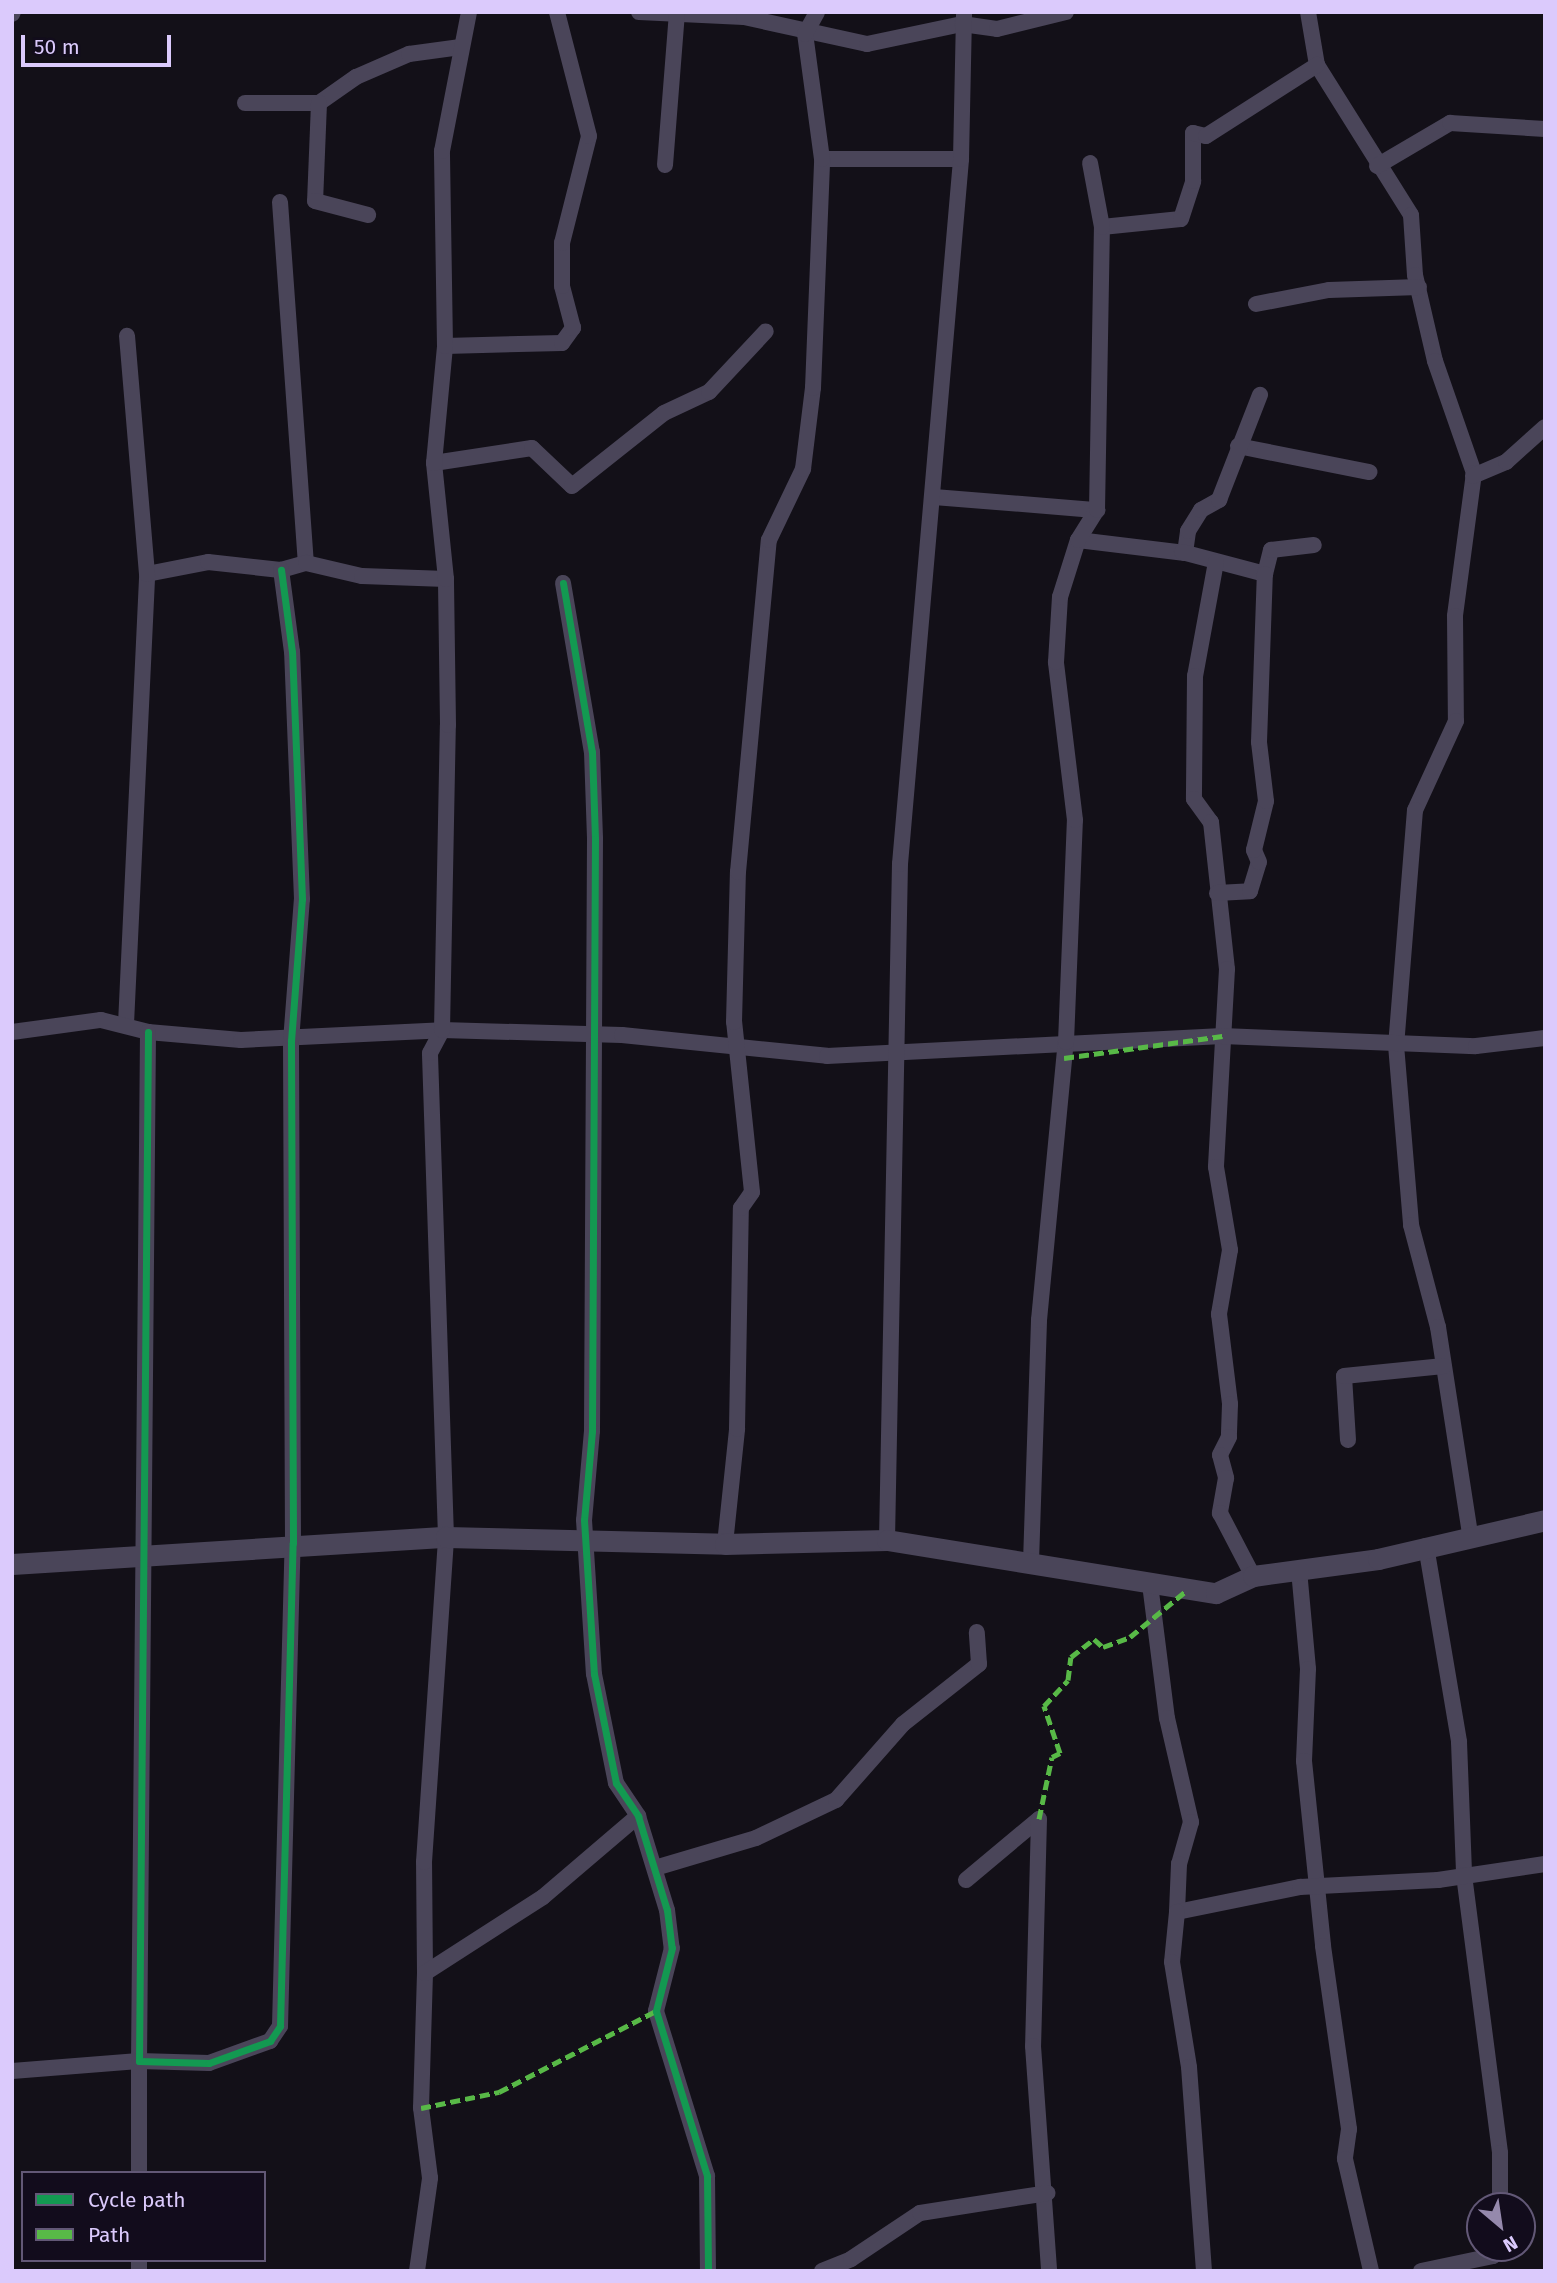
<!DOCTYPE html>
<style>
body{margin:0}
#map{position:relative;width:1557px;height:2283px;overflow:hidden;background:#131018;font-family:"Fira Sans",sans-serif}
div>[style]{position:absolute}
[style*='--x']{left:calc(var(--x)*1px);top:calc(var(--y)*1px);width:calc(var(--w)*1px);rotate:calc(var(--a)*1deg)}
.minor>*{height:16px;margin:-8px;padding:0 8px;transform-origin:8px;border-radius:8px;background:#4a4559}
.tertiary>*{height:21px;margin:-10.5px;padding:0 10.5px;transform-origin:10.5px;border-radius:10.5px;background:#4a4559}
.quiet>*{height:5px;margin-top:-2.5px;transform-origin:0;background:repeating-linear-gradient(90deg,#58b947 0 10px,transparent 0 15px)}
.cycleway>*{height:7px;margin:-3.5px;padding:0 3.5px;transform-origin:3.5px;border-radius:3.5px;background:#139951}
span{translate:-50% -50%;white-space:nowrap;text-align:center;line-height:1.15;-webkit-text-stroke:5px #120c1c;paint-order:stroke}
.frame{position:absolute;inset:0;border:14px solid #dbcafc;pointer-events:none}
.legend{position:absolute;left:21px;top:2171px;width:245px;height:91px;box-sizing:border-box;background:#120c1c;border:2px solid #625876;margin:0;padding:9px 12px;list-style:none;font-size:21px;color:#dbcafc}
.legend li{display:flex;align-items:center;gap:14px;height:35px}
.legend b{width:35px;border:2px solid #625876}
.north{position:absolute;left:1466px;top:2192px;width:70px;height:70px;box-sizing:border-box;background:#120c1c;border:2px solid #625876;border-radius:50%;rotate:151deg;font-size:19px;font-weight:700;line-height:28px;text-align:center;color:#dbcafc}
.north::after{content:'';display:block;margin:auto;width:24px;height:32px;background:#9589ac;clip-path:polygon(50% 0,100% 100%,50% 72%,0 100%)}
.scale{position:absolute;left:21px;top:35px;width:150px;height:32px;box-sizing:border-box;border:4px solid #dbcafc;border-top:0;padding-left:9px;font-size:21px;line-height:24px;white-space:nowrap;color:#dbcafc;-webkit-text-stroke:5px #120c1c;paint-order:stroke}
</style>
<div id="map">
<div class="minor">
<i style="--x:639;--y:12;--w:105;--a:2.7"></i>
<i style="--x:744;--y:17;--w:126;--a:12.4"></i>
<i style="--x:867;--y:44;--w:97;--a:-11.9"></i>
<i style="--x:962;--y:24;--w:35;--a:8"></i>
<i style="--x:997;--y:29;--w:71;--a:-13.8"></i>
<i style="--x:1308;--y:12;--w:54;--a:80.4"></i>
<i style="--x:1317;--y:65;--w:177;--a:57.9"></i>
<i style="--x:1411;--y:215;--w:60;--a:86.2"></i>
<i style="--x:1415;--y:275;--w:88;--a:76.9"></i>
<i style="--x:1435;--y:361;--w:119;--a:70.8"></i>
<i style="--x:1474;--y:473;--w:144;--a:97.6"></i>
<i style="--x:1455;--y:616;--w:105;--a:89.5"></i>
<i style="--x:1456;--y:721;--w:98;--a:114.7"></i>
<i style="--x:1415;--y:810;--w:236;--a:94.6"></i>
<i style="--x:1396;--y:1045;--w:181;--a:85.2"></i>
<i style="--x:1411;--y:1225;--w:106;--a:75.2"></i>
<i style="--x:1438;--y:1327;--w:209;--a:81.2"></i>
<i style="--x:12;--y:14;--w:2;--a:-63"></i>
<i style="--x:245;--y:103;--w:74;--a:0"></i>
<i style="--x:319;--y:103;--w:45;--a:-35.1"></i>
<i style="--x:356;--y:77;--w:58;--a:-23.5"></i>
<i style="--x:409;--y:54;--w:52;--a:-7.7"></i>
<i style="--x:319;--y:103;--w:98;--a:92.3"></i>
<i style="--x:315;--y:201;--w:55;--a:14.8"></i>
<i style="--x:822;--y:159;--w:139;--a:0"></i>
<i style="--x:665;--y:165;--w:153;--a:-85.5"></i>
<i style="--x:1377;--y:166;--w:85;--a:-30.5"></i>
<i style="--x:1450;--y:123;--w:95;--a:3.6"></i>
<i style="--x:280;--y:202;--w:362;--a:85.9"></i>
<i style="--x:1102;--y:227;--w:79;--a:-5.8"></i>
<i style="--x:1181;--y:219;--w:40;--a:-72"></i>
<i style="--x:1193;--y:181;--w:48;--a:-90"></i>
<i style="--x:1193;--y:133;--w:13;--a:13"></i>
<i style="--x:1206;--y:136;--w:132;--a:-32.6"></i>
<i style="--x:1256;--y:304;--w:74;--a:-10.9"></i>
<i style="--x:1329;--y:290;--w:90;--a:-1.9"></i>
<i style="--x:445;--y:346;--w:117;--a:-1.5"></i>
<i style="--x:562;--y:343;--w:19;--a:-54"></i>
<i style="--x:573;--y:328;--w:43;--a:-104.7"></i>
<i style="--x:562;--y:286;--w:43;--a:-90"></i>
<i style="--x:562;--y:243;--w:110;--a:-75.8"></i>
<i style="--x:589;--y:136;--w:128;--a:-104.5"></i>
<i style="--x:1238;--y:446;--w:134;--a:11.2"></i>
<i style="--x:434;--y:463;--w:99;--a:-8.7"></i>
<i style="--x:532;--y:448;--w:55;--a:43.5"></i>
<i style="--x:572;--y:486;--w:117;--a:-38.4"></i>
<i style="--x:664;--y:413;--w:50;--a:-25"></i>
<i style="--x:709;--y:392;--w:83;--a:-46.9"></i>
<i style="--x:1473;--y:476;--w:36;--a:-23"></i>
<i style="--x:1506;--y:462;--w:52;--a:-41.9"></i>
<i style="--x:934;--y:497;--w:164;--a:4.6"></i>
<i style="--x:1078;--y:540;--w:108;--a:6.9"></i>
<i style="--x:1185;--y:553;--w:22;--a:-82"></i>
<i style="--x:1188;--y:531;--w:25;--a:-58"></i>
<i style="--x:1201;--y:510;--w:21;--a:-29"></i>
<i style="--x:1219;--y:500;--w:113;--a:-68.7"></i>
<i style="--x:1182;--y:552;--w:86;--a:14.8"></i>
<i style="--x:1265;--y:574;--w:25;--a:-76"></i>
<i style="--x:1271;--y:550;--w:43;--a:-6.6"></i>
<i style="--x:1216;--y:562;--w:116;--a:100.4"></i>
<i style="--x:1195;--y:676;--w:123;--a:90.5"></i>
<i style="--x:1194;--y:799;--w:29;--a:54"></i>
<i style="--x:1211;--y:822;--w:148;--a:83.8"></i>
<i style="--x:1227;--y:969;--w:198;--a:93.2"></i>
<i style="--x:1216;--y:1167;--w:84;--a:80.4"></i>
<i style="--x:1230;--y:1250;--w:65;--a:99.8"></i>
<i style="--x:1219;--y:1314;--w:91;--a:83"></i>
<i style="--x:1230;--y:1404;--w:33;--a:92"></i>
<i style="--x:1229;--y:1437;--w:20;--a:117"></i>
<i style="--x:1220;--y:1455;--w:24;--a:75"></i>
<i style="--x:1226;--y:1478;--w:36;--a:100"></i>
<i style="--x:1220;--y:1513;--w:71;--a:62.4"></i>
<i style="--x:147;--y:574;--w:62;--a:-11.1"></i>
<i style="--x:208;--y:562;--w:73;--a:6.3"></i>
<i style="--x:281;--y:570;--w:26;--a:-16"></i>
<i style="--x:306;--y:563;--w:57;--a:13.1"></i>
<i style="--x:362;--y:576;--w:84;--a:2"></i>
<i style="--x:563;--y:583;--w:171;--a:80.3"></i>
<i style="--x:592;--y:752;--w:87;--a:88"></i>
<i style="--x:595;--y:839;--w:592;--a:90.29"></i>
<i style="--x:592;--y:1431;--w:89;--a:95.1"></i>
<i style="--x:584;--y:1520;--w:154;--a:86.3"></i>
<i style="--x:594;--y:1674;--w:111;--a:78.6"></i>
<i style="--x:616;--y:1783;--w:40;--a:56"></i>
<i style="--x:638;--y:1816;--w:98;--a:72.9"></i>
<i style="--x:667;--y:1910;--w:38;--a:83"></i>
<i style="--x:672;--y:1948;--w:65;--a:104.3"></i>
<i style="--x:656;--y:2011;--w:173;--a:72.8"></i>
<i style="--x:707;--y:2176;--w:95;--a:89.4"></i>
<i style="--x:1217;--y:893;--w:33;--a:-3"></i>
<i style="--x:1250;--y:891;--w:30;--a:-73"></i>
<i style="--x:1259;--y:862;--w:13;--a:-113"></i>
<i style="--x:1254;--y:850;--w:50;--a:-76.2"></i>
<i style="--x:1266;--y:801;--w:59;--a:-96.8"></i>
<i style="--x:1259;--y:742;--w:168;--a:-88"></i>
<i style="--x:126;--y:1024;--w:450;--a:-87.3"></i>
<i style="--x:147;--y:574;--w:239;--a:-94.8"></i>
<i style="--x:12;--y:1032;--w:90;--a:-7.7"></i>
<i style="--x:101;--y:1020;--w:49;--a:14.3"></i>
<i style="--x:148;--y:1032;--w:93;--a:4.9"></i>
<i style="--x:241;--y:1040;--w:201;--a:-2.8"></i>
<i style="--x:442;--y:1030;--w:180;--a:1.6"></i>
<i style="--x:622;--y:1035;--w:206;--a:5.8"></i>
<i style="--x:827;--y:1056;--w:396;--a:-2.9"></i>
<i style="--x:1222;--y:1036;--w:254;--a:2.3"></i>
<i style="--x:1476;--y:1046;--w:69;--a:-6.6"></i>
<i style="--x:148;--y:1032;--w:1029;--a:90.5"></i>
<i style="--x:139;--y:2061;--w:70;--a:1.6"></i>
<i style="--x:209;--y:2063;--w:65;--a:-19.8"></i>
<i style="--x:270;--y:2041;--w:18;--a:-56"></i>
<i style="--x:280;--y:2026;--w:483;--a:-88.5"></i>
<i style="--x:293;--y:1543;--w:502;--a:-90.23"></i>
<i style="--x:291;--y:1041;--w:142;--a:-85.6"></i>
<i style="--x:302;--y:899;--w:247;--a:-92.3"></i>
<i style="--x:292;--y:652;--w:83;--a:-97.6"></i>
<i style="--x:1348;--y:1440;--w:64;--a:-93.6"></i>
<i style="--x:1344;--y:1376;--w:100;--a:-5.7"></i>
<i style="--x:887;--y:1540;--w:676;--a:-88.9"></i>
<i style="--x:900;--y:864;--w:708;--a:-85.05"></i>
<i style="--x:961;--y:159;--w:147;--a:-88.8"></i>
<i style="--x:725;--y:1544;--w:116;--a:-84"></i>
<i style="--x:737;--y:1429;--w:221;--a:-89"></i>
<i style="--x:741;--y:1208;--w:19;--a:-55"></i>
<i style="--x:752;--y:1192;--w:171;--a:-96"></i>
<i style="--x:734;--y:1022;--w:150;--a:-88.5"></i>
<i style="--x:738;--y:872;--w:333;--a:-84.7"></i>
<i style="--x:769;--y:540;--w:79;--a:-64.4"></i>
<i style="--x:803;--y:469;--w:82;--a:-83"></i>
<i style="--x:813;--y:388;--w:229;--a:-87.7"></i>
<i style="--x:822;--y:159;--w:126;--a:-97.7"></i>
<i style="--x:805;--y:34;--w:25;--a:-61"></i>
<i style="--x:1426;--y:1546;--w:199;--a:80.4"></i>
<i style="--x:1459;--y:1742;--w:133;--a:87.8"></i>
<i style="--x:1464;--y:1875;--w:280;--a:82.6"></i>
<i style="--x:1500;--y:2153;--w:53;--a:90"></i>
<i style="--x:1031;--y:1562;--w:242;--a:-88.1"></i>
<i style="--x:1039;--y:1320;--w:279;--a:-84.5"></i>
<i style="--x:1066;--y:1042;--w:222;--a:-87.7"></i>
<i style="--x:1075;--y:820;--w:159;--a:-96.9"></i>
<i style="--x:1056;--y:662;--w:65;--a:-86.5"></i>
<i style="--x:1060;--y:597;--w:60;--a:-72.5"></i>
<i style="--x:1078;--y:540;--w:36;--a:-58"></i>
<i style="--x:1097;--y:510;--w:283;--a:-89"></i>
<i style="--x:1102;--y:227;--w:65;--a:-100.6"></i>
<i style="--x:1299;--y:1570;--w:99;--a:84.8"></i>
<i style="--x:1308;--y:1669;--w:92;--a:92.5"></i>
<i style="--x:1304;--y:1761;--w:186;--a:84.1"></i>
<i style="--x:1323;--y:1946;--w:185;--a:81.9"></i>
<i style="--x:1349;--y:2129;--w:30;--a:98"></i>
<i style="--x:1345;--y:2159;--w:115;--a:76.9"></i>
<i style="--x:1150;--y:1584;--w:135;--a:82.8"></i>
<i style="--x:1167;--y:1718;--w:107;--a:77"></i>
<i style="--x:1191;--y:1822;--w:44;--a:105.9"></i>
<i style="--x:1179;--y:1864;--w:48;--a:92.4"></i>
<i style="--x:1177;--y:1912;--w:126;--a:-11.5"></i>
<i style="--x:1300;--y:1887;--w:138;--a:-2.9"></i>
<i style="--x:1438;--y:1880;--w:108;--a:-8.5"></i>
<i style="--x:655;--y:1868;--w:105;--a:-16.5"></i>
<i style="--x:756;--y:1838;--w:89;--a:-25.4"></i>
<i style="--x:836;--y:1800;--w:101;--a:-48.6"></i>
<i style="--x:903;--y:1724;--w:97;--a:-38.3"></i>
<i style="--x:979;--y:1664;--w:32;--a:-94"></i>
<i style="--x:966;--y:1880;--w:95;--a:-39.9"></i>
<i style="--x:1039;--y:1819;--w:227;--a:91.5"></i>
<i style="--x:1033;--y:2046;--w:226;--a:85.9"></i>
<i style="--x:1177;--y:1912;--w:50;--a:95.7"></i>
<i style="--x:1172;--y:1962;--w:106;--a:80.8"></i>
<i style="--x:1189;--y:2067;--w:205;--a:85.8"></i>
<i style="--x:425;--y:1973;--w:111;--a:-90.5"></i>
<i style="--x:424;--y:1862;--w:326;--a:-86.1"></i>
<i style="--x:446;--y:1537;--w:484;--a:-91.9"></i>
<i style="--x:430;--y:1053;--w:26;--a:-62"></i>
<i style="--x:442;--y:1030;--w:305;--a:-88.9"></i>
<i style="--x:448;--y:725;--w:146;--a:-90.8"></i>
<i style="--x:446;--y:579;--w:117;--a:-95.9"></i>
<i style="--x:434;--y:463;--w:118;--a:-84.6"></i>
<i style="--x:445;--y:346;--w:195;--a:-90.9"></i>
<i style="--x:442;--y:151;--w:142;--a:-79"></i>
<i style="--x:12;--y:2071;--w:127;--a:-4.5"></i>
<i style="--x:139;--y:2061;--w:112;--a:90"></i>
<i style="--x:139;--y:2260;--w:11;--a:90"></i>
<i style="--x:417;--y:2271;--w:94;--a:-82"></i>
<i style="--x:430;--y:2178;--w:71;--a:-97.3"></i>
<i style="--x:421;--y:2108;--w:135;--a:-88.3"></i>
<i style="--x:425;--y:1973;--w:140;--a:-32.8"></i>
<i style="--x:543;--y:1897;--w:125;--a:-40.5"></i>
<i style="--x:822;--y:2271;--w:31;--a:-22"></i>
<i style="--x:851;--y:2259;--w:83;--a:-33.7"></i>
<i style="--x:920;--y:2213;--w:129;--a:-8.9"></i>
<i style="--x:1421;--y:2271;--w:74;--a:-11.8"></i>
<i style="--x:1493;--y:2256;--w:11;--a:-45"></i>
</div>
<div class="tertiary">
<i style="--x:12;--y:1564;--w:435;--a:-3.6"></i>
<i style="--x:446;--y:1537;--w:279;--a:1.4"></i>
<i style="--x:725;--y:1544;--w:162;--a:-1.4"></i>
<i style="--x:887;--y:1540;--w:333;--a:9.2"></i>
<i style="--x:1216;--y:1593;--w:41;--a:-24.7"></i>
<i style="--x:1253;--y:1576;--w:126;--a:-7.7"></i>
<i style="--x:1378;--y:1559;--w:171;--a:-13.1"></i>
</div>
<div class="quiet">
<i style="--x:1064;--y:1058;--w:160;--a:-7.9"></i>
<i style="--x:1039;--y:1819;--w:63;--a:-78.2"></i>
<i style="--x:1052;--y:1757;--w:9;--a:-27"></i>
<i style="--x:1060;--y:1753;--w:50;--a:-108.8"></i>
<i style="--x:1044;--y:1706;--w:35;--a:-47"></i>
<i style="--x:1068;--y:1680;--w:23;--a:-83"></i>
<i style="--x:1071;--y:1657;--w:29;--a:-38"></i>
<i style="--x:1094;--y:1639;--w:12;--a:42"></i>
<i style="--x:1103;--y:1647;--w:29;--a:-20"></i>
<i style="--x:1130;--y:1637;--w:72;--a:-39.4"></i>
<i style="--x:421;--y:2108;--w:80;--a:-11.6"></i>
<i style="--x:499;--y:2092;--w:177;--a:-27.3"></i>
</div>
<div class="cycleway">
<i style="--x:563;--y:583;--w:171;--a:80.3"></i>
<i style="--x:592;--y:752;--w:87;--a:88"></i>
<i style="--x:595;--y:839;--w:592;--a:90.29"></i>
<i style="--x:592;--y:1431;--w:89;--a:95.1"></i>
<i style="--x:584;--y:1520;--w:154;--a:86.3"></i>
<i style="--x:594;--y:1674;--w:111;--a:78.6"></i>
<i style="--x:616;--y:1783;--w:40;--a:56"></i>
<i style="--x:638;--y:1816;--w:98;--a:72.9"></i>
<i style="--x:667;--y:1910;--w:38;--a:83"></i>
<i style="--x:672;--y:1948;--w:65;--a:104.3"></i>
<i style="--x:656;--y:2011;--w:173;--a:72.8"></i>
<i style="--x:707;--y:2176;--w:95;--a:89.4"></i>
<i style="--x:148;--y:1032;--w:1029;--a:90.5"></i>
<i style="--x:139;--y:2061;--w:70;--a:1.6"></i>
<i style="--x:209;--y:2063;--w:65;--a:-19.8"></i>
<i style="--x:270;--y:2041;--w:18;--a:-56"></i>
<i style="--x:280;--y:2026;--w:483;--a:-88.5"></i>
<i style="--x:293;--y:1543;--w:502;--a:-90.23"></i>
<i style="--x:291;--y:1041;--w:142;--a:-85.6"></i>
<i style="--x:302;--y:899;--w:247;--a:-92.3"></i>
<i style="--x:292;--y:652;--w:83;--a:-97.6"></i>
</div>
<div class="frame"></div>
<ul class="legend">
<li><b style="height:9px;background:#139951"></b>Cycle path</li>
<li><b style="height:9px;background:#58b947"></b>Path</li>
</ul>
<div class="north">N</div>
<div class="scale">50 m</div>
</div>
